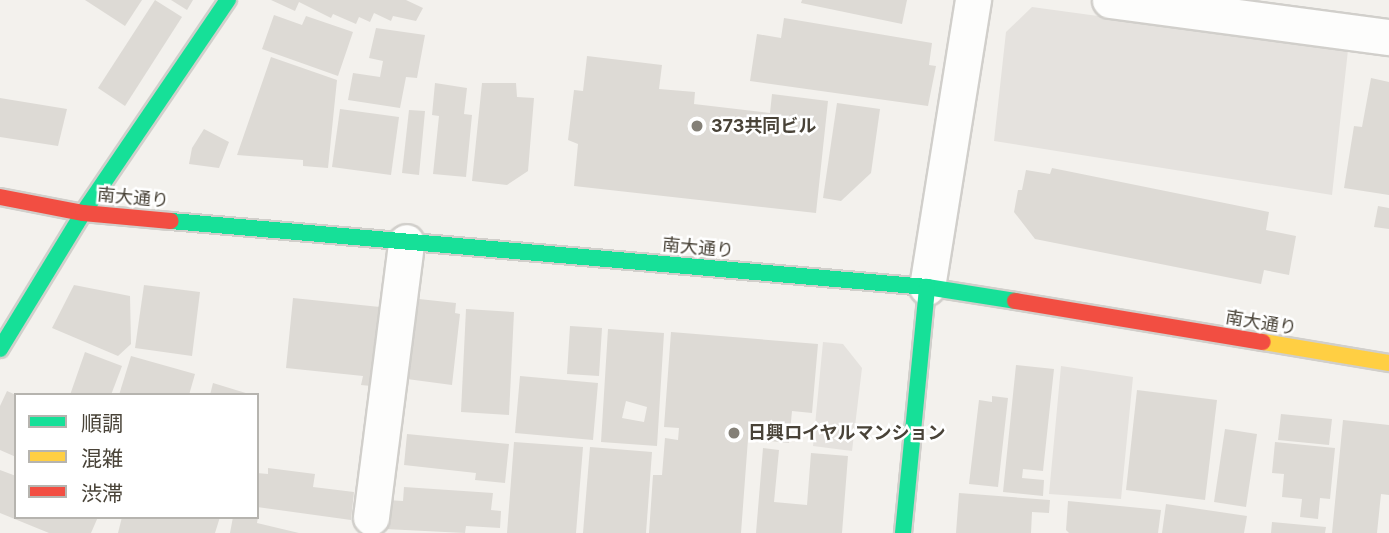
<!DOCTYPE html>
<meta charset="utf-8">
<style>
body{margin:0}
#map{position:relative;width:1389px;height:533px;overflow:hidden;background:#f3f1ed;font-family:Inter,"Noto Sans JP",sans-serif}
div>[style]{position:absolute}
[style*='--x']{left:calc(var(--x)*1px);top:calc(var(--y)*1px);width:calc(var(--w)*1px);rotate:calc(var(--a)*1deg)}
.parking>*{inset:0;background:#e5e2de}
.building>*{inset:0;background:#dddad5}
.roads{filter:drop-shadow(2px 0 #d1cfcb) drop-shadow(-2px 0 #d1cfcb) drop-shadow(0 2px #d1cfcb) drop-shadow(0 -2px #d1cfcb)}
.street>*{height:35px;margin:-17.5px;padding:0 17.5px;transform-origin:17.5px;border-radius:17.5px;background:#fdfdfc}
.fast>*{height:16px;margin:-8px;padding:0 8px;transform-origin:8px;border-radius:8px;background:#16e098}
.slow>*{height:16px;margin:-8px;padding:0 8px;transform-origin:8px;border-radius:8px;background:#ffcf43}
.jam>*{height:16px;margin:-8px;padding:0 8px;transform-origin:8px;border-radius:8px;background:#f24e42}
.dots>*{width:19px;height:19px;translate:-50% -50%;box-sizing:border-box;border:4px solid #fff;border-radius:50%}
span{translate:-50% -50%;white-space:nowrap;text-align:center;line-height:1.15;-webkit-text-stroke:5px #fff;paint-order:stroke}
.poi-label{font-size:18px;color:#494338;font-weight:700}
.left{translate:0 -50%;text-align:left}
.street-label{font-size:18px;color:#494338}
.legend{position:absolute;left:14px;top:393px;width:245px;height:126px;box-sizing:border-box;background:#fff;border:2px solid #b6b4af;margin:0;padding:9px 12px;list-style:none;font-size:21px;color:#494338}
.legend li{display:flex;align-items:center;gap:14px;height:35px}
.legend b{width:35px;border:2px solid #b6b4af}
</style>
<div id="map">
<div class="parking">
<i style="clip-path:polygon(1032px 7px,1348px 50px,1332px 195px,994px 141px,1006px 32px)"></i>
<i style="clip-path:polygon(823px 342px,843px 344px,862px 368px,852px 451px,813px 446px)"></i>
<i style="clip-path:polygon(1061px 366px,1133px 377px,1121px 499px,1049px 494px)"></i>
</div>
<div class="building">
<i style="clip-path:polygon(85px 0,142px 0,125px 26px)"></i>
<i style="clip-path:polygon(155px 0,182px 17px,125px 106px,98px 88px)"></i>
<i style="clip-path:polygon(171px 0,193px 0,187px 10px)"></i>
<i style="clip-path:polygon(271px 0,406px 0,423px 8px,416px 21px,393px 16px,391px 21px,374px 13px,370px 22px,359px 17px,356px 24px,333px 14px,331px 18px,299px 2px,295px 11px)"></i>
<i style="clip-path:polygon(802px 0,907px 0,902px 24px,801px 3px)"></i>
<i style="clip-path:polygon(274px 15px,302px 25px,306px 16px,353px 32px,338px 76px,262px 49px)"></i>
<i style="clip-path:polygon(784px 18px,932px 43px,929px 65px,936px 66px,928px 106px,750px 81px,757px 34px,781px 38px)"></i>
<i style="clip-path:polygon(376px 28px,425px 35px,417px 78px,406px 77px,400px 108px,348px 100px,353px 73px,380px 77px,383px 61px,369px 58px)"></i>
<i style="clip-path:polygon(587px 56px,662px 65px,659px 89px,695px 92px,694px 104px,770px 113px,772px 94px,828px 101px,816px 213px,574px 186px,578px 144px,568px 140px,574px 90px,583px 91px)"></i>
<i style="clip-path:polygon(271px 57px,337px 80px,328px 168px,303px 166px,303px 160px,237px 155px)"></i>
<i style="clip-path:polygon(1371px 78px,1389px 82px,1389px 195px,1344px 188px,1354px 126px,1362px 127px)"></i>
<i style="clip-path:polygon(435px 83px,467px 88px,464px 114px,472px 115px,466px 177px,433px 174px,439px 116px,432px 115px)"></i>
<i style="clip-path:polygon(482px 83px,516px 83px,517px 97px,534px 98px,528px 171px,507px 185px,472px 181px)"></i>
<i style="clip-path:polygon(0 98px,67px 109px,58px 146px,0 137px)"></i>
<i style="clip-path:polygon(837px 103px,880px 109px,871px 173px,841px 201px,823px 198px)"></i>
<i style="clip-path:polygon(340px 109px,399px 117px,391px 175px,332px 167px)"></i>
<i style="clip-path:polygon(409px 110px,425px 111px,419px 175px,402px 173px)"></i>
<i style="clip-path:polygon(204px 129px,229px 142px,219px 168px,189px 164px,192px 148px)"></i>
<i style="clip-path:polygon(1052px 168px,1269px 212px,1266px 230px,1296px 236px,1289px 275px,1264px 270px,1261px 284px,1035px 239px,1014px 212px,1018px 190px,1022px 190px,1026px 170px,1050px 174px)"></i>
<i style="clip-path:polygon(1378px 206px,1389px 208px,1389px 229px,1374px 227px)"></i>
<i style="clip-path:polygon(74px 285px,130px 296px,131px 344px,118px 356px,52px 328px)"></i>
<i style="clip-path:polygon(144px 285px,200px 292px,192px 356px,135px 348px)"></i>
<i style="clip-path:polygon(293px 298px,380px 307px,371px 386px,361px 385px,363px 376px,286px 368px)"></i>
<i style="clip-path:polygon(419px 299px,456px 303px,455px 313px,460px 314px,452px 385px,407px 379px,414px 308px,418px 309px)"></i>
<i style="clip-path:polygon(466px 309px,514px 312px,509px 415px,461px 412px)"></i>
<i style="clip-path:polygon(570px 326px,602px 328px,599px 376px,567px 374px)"></i>
<i style="clip-path:polygon(evenodd,608px 329px,664px 333px,657px 446px,601px 442px,608px 329px,626px 401px,647px 407px,644px 422px,622px 418px,626px 401px)"></i>
<i style="clip-path:polygon(671px 332px,818px 344px,812px 413px,792px 411px,789px 443px,748px 439px,741px 533px,649px 533px,653px 475px,662px 475px,665px 438px,678px 440px,679px 428px,664px 427px)"></i>
<i style="clip-path:polygon(85px 352px,122px 366px,111px 395px,70px 395px)"></i>
<i style="clip-path:polygon(131px 356px,195px 374px,189px 395px,119px 395px)"></i>
<i style="clip-path:polygon(1016px 365px,1054px 369px,1043px 471px,1023px 469px,1022px 478px,1044px 480px,1043px 496px,1003px 492px)"></i>
<i style="clip-path:polygon(520px 376px,598px 383px,593px 440px,515px 433px)"></i>
<i style="clip-path:polygon(213px 383px,249px 394px,248px 395px,210px 395px)"></i>
<i style="clip-path:polygon(1137px 390px,1217px 400px,1205px 500px,1126px 490px)"></i>
<i style="clip-path:polygon(7px 391px,16px 395px,16px 457px,0 450px,0 406px)"></i>
<i style="clip-path:polygon(992px 396px,1008px 398px,998px 487px,969px 484px,979px 400px,992px 402px)"></i>
<i style="clip-path:polygon(1281px 414px,1332px 419px,1329px 445px,1278px 440px)"></i>
<i style="clip-path:polygon(1343px 420px,1389px 425px,1389px 495px,1381px 494px,1377px 533px,1332px 533px)"></i>
<i style="clip-path:polygon(1225px 429px,1257px 434px,1246px 507px,1214px 502px)"></i>
<i style="clip-path:polygon(407px 434px,509px 444px,505px 483px,475px 480px,476px 473px,404px 465px)"></i>
<i style="clip-path:polygon(514px 442px,583px 447px,576px 533px,507px 533px)"></i>
<i style="clip-path:polygon(1275px 442px,1335px 448px,1330px 499px,1320px 498px,1318px 519px,1300px 517px,1302px 499px,1282px 497px,1284px 474px,1272px 473px)"></i>
<i style="clip-path:polygon(590px 447px,652px 452px,646px 533px,583px 533px)"></i>
<i style="clip-path:polygon(763px 448px,779px 450px,774px 502px,807px 505px,811px 453px,848px 456px,842px 533px,756px 533px)"></i>
<i style="clip-path:polygon(268px 468px,315px 474px,313px 487px,354px 492px,351px 520px,257px 507px,257px 473px,268px 474px)"></i>
<i style="clip-path:polygon(0 470px,16px 476px,16px 517px,98px 517px,91px 533px,49px 533px,0 513px)"></i>
<i style="clip-path:polygon(404px 487px,493px 493px,491px 510px,501px 511px,500px 528px,466px 526px,465px 533px,385px 529px,387px 500px,403px 501px)"></i>
<i style="clip-path:polygon(959px 493px,1050px 500px,1049px 513px,1032px 512px,1031px 533px,956px 533px)"></i>
<i style="clip-path:polygon(1068px 501px,1161px 510px,1158px 533px,1069px 533px,1066px 530px)"></i>
<i style="clip-path:polygon(1166px 504px,1247px 516px,1244px 533px,1162px 533px)"></i>
<i style="clip-path:polygon(122px 517px,220px 517px,215px 533px,118px 533px)"></i>
<i style="clip-path:polygon(233px 517px,258px 517px,257px 523px,299px 533px,230px 533px)"></i>
<i style="clip-path:polygon(1272px 522px,1326px 527px,1325px 533px,1271px 533px)"></i>
</div>
<div class="roads">
<div class="street">
<i style="--x:1110;--y:0;--w:281;--a:7.6"></i>
<i style="--x:927;--y:287;--w:291;--a:-80.9"></i>
<i style="--x:371;--y:517;--w:277;--a:-82.7"></i>
</div>
<div class="fast">
<i style="--x:171;--y:221;--w:759;--a:4.99"></i>
<i style="--x:927;--y:287;--w:89;--a:9"></i>
<i style="--x:0;--y:349;--w:159;--a:-58.6"></i>
<i style="--x:83;--y:213;--w:258;--a:-55.8"></i>
<i style="--x:903;--y:533;--w:247;--a:-84.4"></i>
</div>
<div class="slow">
<i style="--x:1263;--y:342;--w:128;--a:9.5"></i>
</div>
<div class="jam">
<i style="--x:0;--y:197;--w:85;--a:10.9"></i>
<i style="--x:83;--y:213;--w:88;--a:5.2"></i>
<i style="--x:1015;--y:301;--w:251;--a:9.4"></i>
</div>
</div>
<div class="dots">
<i style="left:697px;top:126px;background:#848077"></i>
<i style="left:734px;top:433px;background:#848077"></i>
</div>
<div class="poi-label">
<span class="left" style="left:711px;top:126px">373共同ビル</span>
<span class="left" style="left:748px;top:433px">日興ロイヤルマンション</span>
</div>
<div class="street-label">
<span style="left:133px;top:198px;rotate:5deg">南大通り</span>
<span style="left:698px;top:248px;rotate:5deg">南大通り</span>
<span style="left:1261px;top:323px;rotate:9deg">南大通り</span>
</div>
<ul class="legend">
<li><b style="height:9px;background:#16e098"></b>順調</li>
<li><b style="height:9px;background:#ffcf43"></b>混雑</li>
<li><b style="height:9px;background:#f24e42"></b>渋滞</li>
</ul>
</div>
